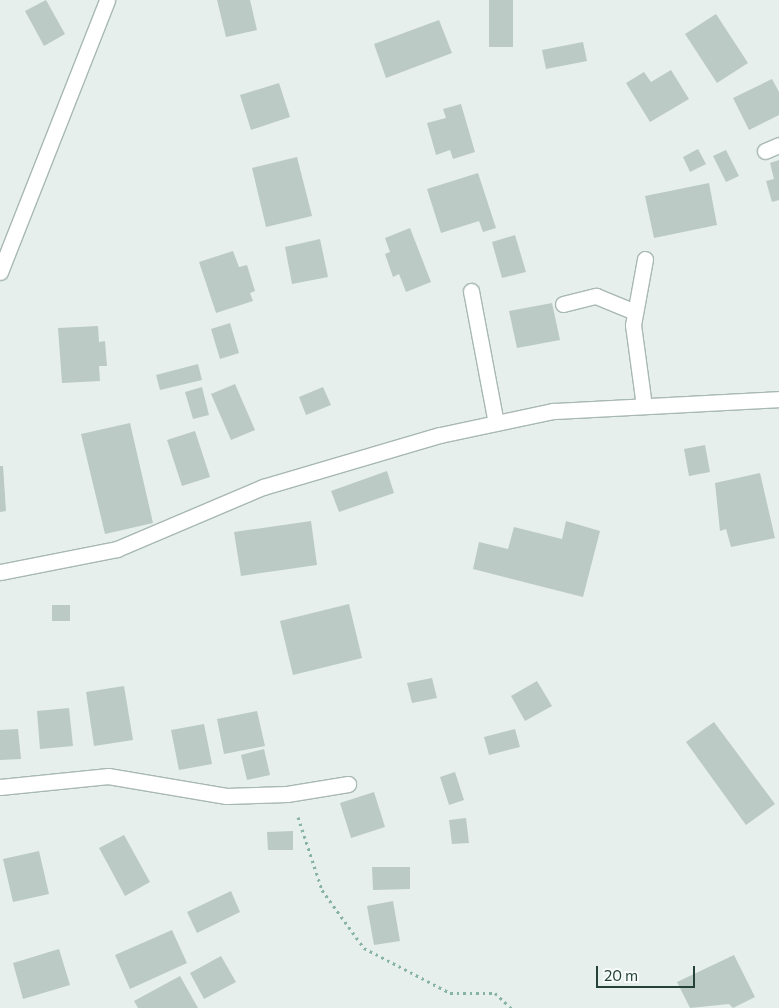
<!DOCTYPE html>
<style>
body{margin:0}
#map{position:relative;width:779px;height:1008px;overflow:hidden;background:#e6efeb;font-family:Commissioner,sans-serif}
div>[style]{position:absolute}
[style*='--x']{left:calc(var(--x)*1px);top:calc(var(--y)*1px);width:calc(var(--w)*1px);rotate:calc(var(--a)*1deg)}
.building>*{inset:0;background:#bbcac4}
.path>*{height:3px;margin-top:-1.5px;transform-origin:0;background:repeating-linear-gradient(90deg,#86b3a5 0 2.5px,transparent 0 6.5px)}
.roads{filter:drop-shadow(1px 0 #a8b8b2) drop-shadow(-1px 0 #a8b8b2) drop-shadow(0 1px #a8b8b2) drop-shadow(0 -1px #a8b8b2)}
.minor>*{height:15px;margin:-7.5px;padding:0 7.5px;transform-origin:7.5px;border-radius:7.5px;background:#fff}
span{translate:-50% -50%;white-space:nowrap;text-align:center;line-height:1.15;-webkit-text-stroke:4px #f7fbf9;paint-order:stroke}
.scale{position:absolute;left:596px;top:966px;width:99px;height:22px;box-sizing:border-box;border:2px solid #24423a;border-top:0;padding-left:6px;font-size:15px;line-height:18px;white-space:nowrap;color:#24423a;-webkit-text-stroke:4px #f7fbf9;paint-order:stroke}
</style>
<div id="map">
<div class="building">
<i style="clip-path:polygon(46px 0,65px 34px,44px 46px,25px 11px)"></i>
<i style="clip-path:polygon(217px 0,250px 0,257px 30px,226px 37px)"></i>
<i style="clip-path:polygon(489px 0,513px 0,513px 47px,489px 47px)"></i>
<i style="clip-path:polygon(716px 14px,748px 63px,717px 83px,685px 34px)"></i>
<i style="clip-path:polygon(439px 20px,452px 53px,386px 78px,374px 44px)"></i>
<i style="clip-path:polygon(583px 42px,587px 61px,546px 69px,542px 50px)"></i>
<i style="clip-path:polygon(671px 70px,689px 99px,650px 122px,626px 83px,644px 72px,651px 82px)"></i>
<i style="clip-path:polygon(772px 79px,779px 92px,779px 115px,749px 130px,733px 98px)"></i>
<i style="clip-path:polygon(279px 83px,290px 117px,251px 130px,240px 95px)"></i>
<i style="clip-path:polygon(461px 104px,475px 152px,453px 159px,450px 150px,436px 155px,427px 123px,446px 118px,443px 109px)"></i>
<i style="clip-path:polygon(698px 149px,706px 164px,690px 172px,683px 157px)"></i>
<i style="clip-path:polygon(726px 150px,739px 176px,726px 182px,713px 156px)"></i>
<i style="clip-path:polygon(297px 157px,312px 216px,266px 227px,252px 168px)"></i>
<i style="clip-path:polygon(779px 160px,779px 200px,772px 202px,766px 181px,774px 179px,770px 163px)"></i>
<i style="clip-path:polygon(478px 173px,496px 228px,483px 232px,479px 221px,441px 233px,427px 189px)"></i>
<i style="clip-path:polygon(709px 183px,717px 225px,654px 238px,645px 196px)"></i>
<i style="clip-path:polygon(410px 228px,431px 282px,406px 292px,399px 274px,393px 277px,385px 254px,390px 252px,385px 238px)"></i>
<i style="clip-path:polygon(515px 235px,526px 272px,502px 278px,492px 242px)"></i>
<i style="clip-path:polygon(320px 239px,328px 277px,292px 284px,285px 247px)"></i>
<i style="clip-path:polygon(233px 251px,239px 267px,247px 265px,255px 291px,250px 293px,253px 301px,216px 313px,199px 262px)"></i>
<i style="clip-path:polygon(552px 303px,560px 340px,517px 348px,509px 311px)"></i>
<i style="clip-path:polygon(230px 323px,239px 353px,220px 359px,211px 329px)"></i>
<i style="clip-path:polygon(98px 326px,99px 342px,105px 341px,107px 366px,99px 366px,100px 381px,62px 383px,58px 328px)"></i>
<i style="clip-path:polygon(198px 364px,202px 380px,160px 390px,156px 375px)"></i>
<i style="clip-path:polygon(235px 384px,255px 430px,231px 440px,211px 394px)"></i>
<i style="clip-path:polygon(202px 387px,209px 415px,193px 419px,185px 392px)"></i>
<i style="clip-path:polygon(323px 387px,331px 405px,306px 415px,299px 397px)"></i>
<i style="clip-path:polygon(130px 423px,153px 523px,105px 534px,81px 434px)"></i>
<i style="clip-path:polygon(195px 431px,210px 477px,182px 486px,167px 440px)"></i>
<i style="clip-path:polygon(705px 445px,710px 472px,689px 476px,684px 449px)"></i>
<i style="clip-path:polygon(0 466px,3px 466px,6px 511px,0 512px)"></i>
<i style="clip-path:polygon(387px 471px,394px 493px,339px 512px,331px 491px)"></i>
<i style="clip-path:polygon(760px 473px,775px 538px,731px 547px,726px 529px,720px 531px,715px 483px)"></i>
<i style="clip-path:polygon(311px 521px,317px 565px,241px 576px,234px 532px)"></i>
<i style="clip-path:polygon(566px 521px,600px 531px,583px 597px,473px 569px,479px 542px,508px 549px,514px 527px,562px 539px)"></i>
<i style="clip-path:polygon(349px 604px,362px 658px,293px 675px,280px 621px)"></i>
<i style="clip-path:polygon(52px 605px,70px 605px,70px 621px,52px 621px)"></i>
<i style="clip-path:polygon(432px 678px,437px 698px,412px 703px,407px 683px)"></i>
<i style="clip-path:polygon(537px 681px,552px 706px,525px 721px,511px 696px)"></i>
<i style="clip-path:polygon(124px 686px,133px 740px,94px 746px,86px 692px)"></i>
<i style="clip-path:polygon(69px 708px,73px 746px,40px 749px,37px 711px)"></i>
<i style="clip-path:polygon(257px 711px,265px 746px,224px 754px,217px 719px)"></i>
<i style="clip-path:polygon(714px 722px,775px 804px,746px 825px,686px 742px)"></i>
<i style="clip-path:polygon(204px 724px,212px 764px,179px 770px,171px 730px)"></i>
<i style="clip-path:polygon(18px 729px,21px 759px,0 760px,0 730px)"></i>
<i style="clip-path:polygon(515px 729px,520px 747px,489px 755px,484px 737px)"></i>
<i style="clip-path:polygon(264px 749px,270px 775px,247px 780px,241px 755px)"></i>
<i style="clip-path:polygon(455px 772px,464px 800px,449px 805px,440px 777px)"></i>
<i style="clip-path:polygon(374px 792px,385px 827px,351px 838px,340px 803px)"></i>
<i style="clip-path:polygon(466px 818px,469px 843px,452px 844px,449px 820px)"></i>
<i style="clip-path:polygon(293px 831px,293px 850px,268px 850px,267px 832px)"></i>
<i style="clip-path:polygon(124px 835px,150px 882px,125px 896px,99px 848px)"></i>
<i style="clip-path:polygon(39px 851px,49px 894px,13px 902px,3px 859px)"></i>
<i style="clip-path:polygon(372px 867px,410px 867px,410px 889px,373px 890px)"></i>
<i style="clip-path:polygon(231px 891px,240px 912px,197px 933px,187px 912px)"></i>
<i style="clip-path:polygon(393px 901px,400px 941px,374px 945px,367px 906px)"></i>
<i style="clip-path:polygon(172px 930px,187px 963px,130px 989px,115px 955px)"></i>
<i style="clip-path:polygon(59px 949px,70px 985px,23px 999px,13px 963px)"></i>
<i style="clip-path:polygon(734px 955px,755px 997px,733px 1008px,729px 1004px,690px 1008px,677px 982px)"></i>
<i style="clip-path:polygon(221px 956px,236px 982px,204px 999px,190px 973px)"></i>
<i style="clip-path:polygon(180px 976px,198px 1008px,138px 1008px,134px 1001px)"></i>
</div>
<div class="path">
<i style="--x:298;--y:817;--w:77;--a:71.8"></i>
<i style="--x:322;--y:890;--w:72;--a:54.1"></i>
<i style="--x:364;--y:948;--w:97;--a:27.6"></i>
<i style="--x:450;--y:993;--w:45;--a:0"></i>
<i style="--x:495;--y:993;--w:22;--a:43"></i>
</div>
<div class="roads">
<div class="minor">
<i style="--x:765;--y:151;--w:15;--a:-23"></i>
<i style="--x:0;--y:272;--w:292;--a:-68.5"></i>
<i style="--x:471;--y:291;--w:134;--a:79.3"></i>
<i style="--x:563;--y:304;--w:34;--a:-14"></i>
<i style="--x:596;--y:296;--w:42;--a:22.3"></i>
<i style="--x:644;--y:406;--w:82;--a:-97.7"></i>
<i style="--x:633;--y:325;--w:67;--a:-79.7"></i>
<i style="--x:0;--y:572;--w:119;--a:-11.1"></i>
<i style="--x:117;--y:549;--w:159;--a:-23"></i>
<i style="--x:263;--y:487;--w:184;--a:-16.4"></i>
<i style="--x:440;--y:435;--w:116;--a:-12"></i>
<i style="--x:553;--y:411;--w:226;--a:-3"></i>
<i style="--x:0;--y:787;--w:109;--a:-5.8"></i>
<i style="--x:108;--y:776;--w:120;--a:9.6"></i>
<i style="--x:226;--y:796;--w:61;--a:-1.9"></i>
<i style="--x:287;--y:794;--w:62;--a:-9.3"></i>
</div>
</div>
<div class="scale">20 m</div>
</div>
